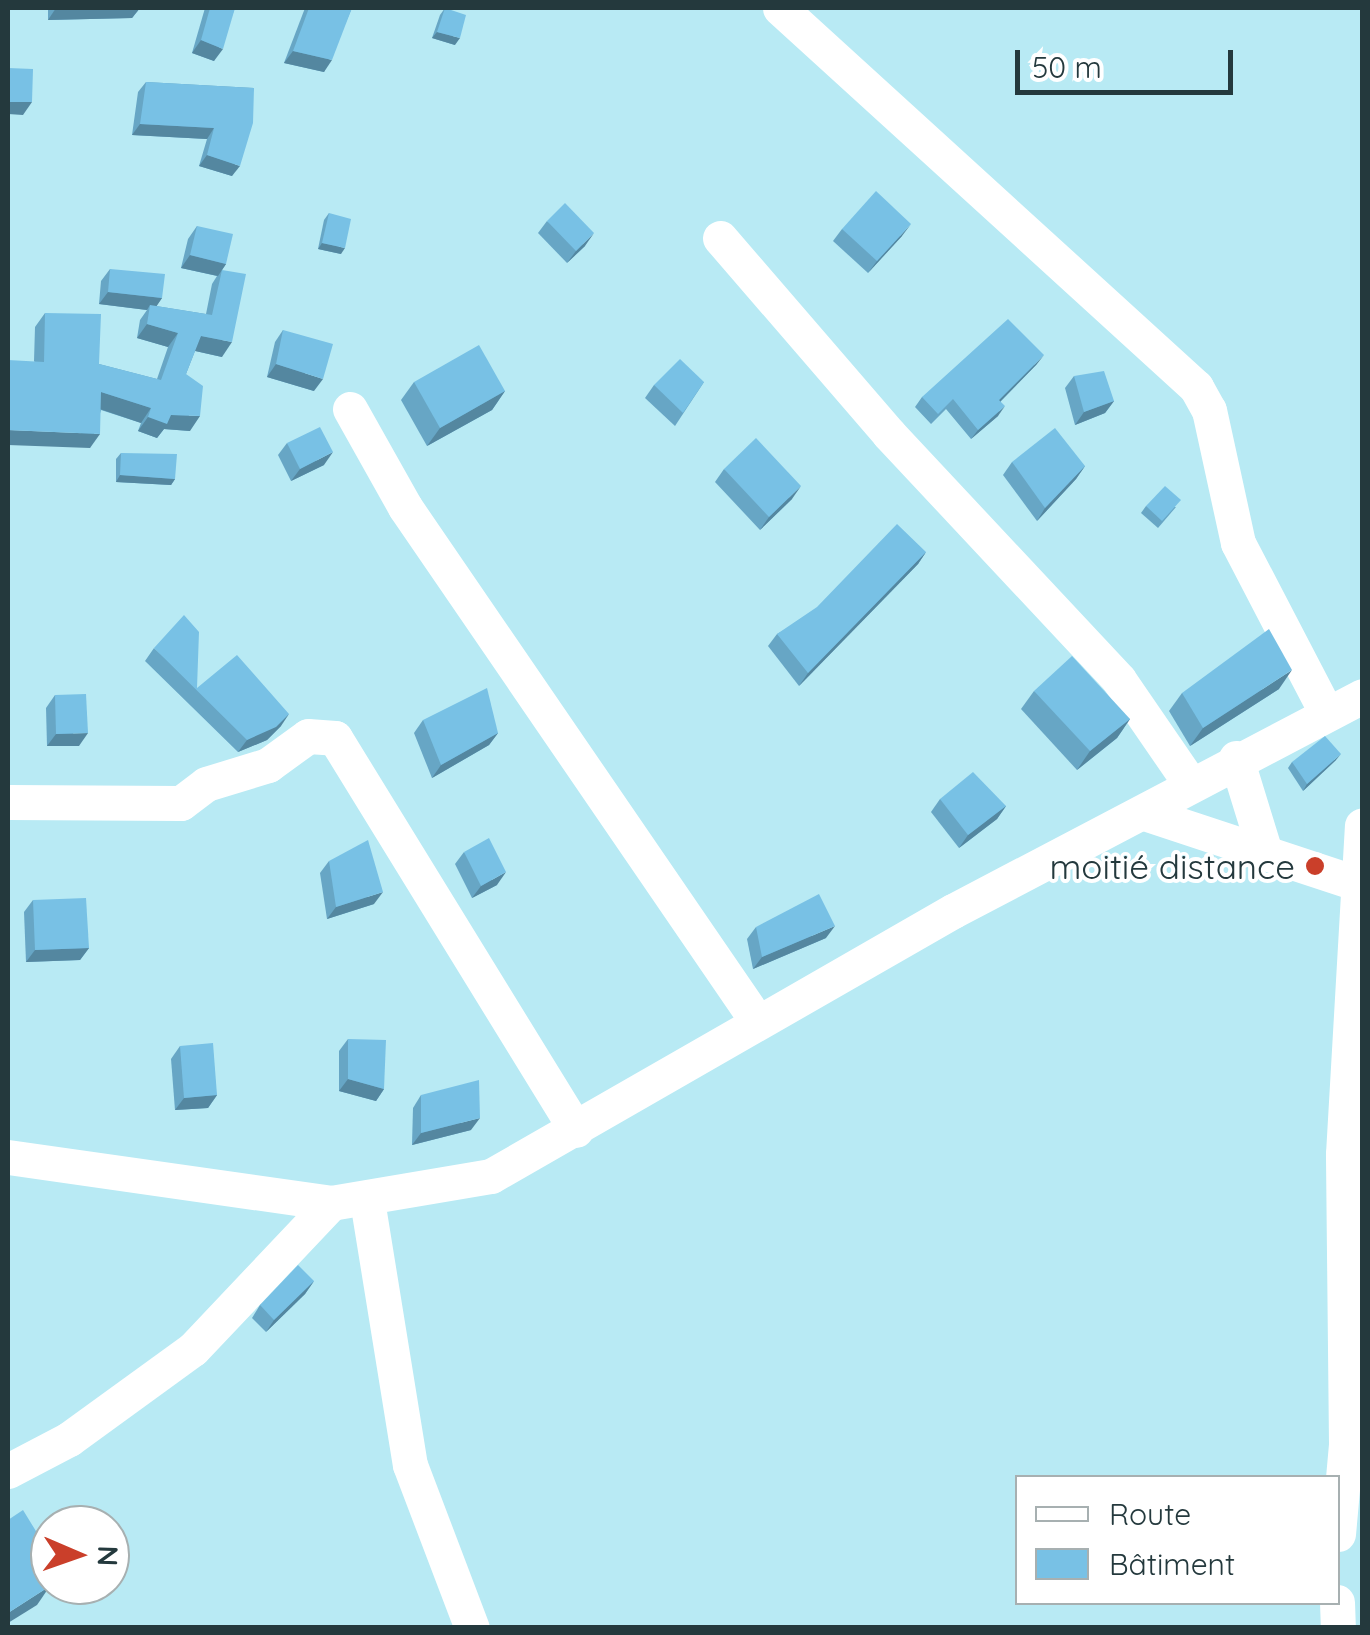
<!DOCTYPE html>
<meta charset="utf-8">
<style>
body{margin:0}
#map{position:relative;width:1370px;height:1635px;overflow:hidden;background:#b8eaf4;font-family:Quicksand,sans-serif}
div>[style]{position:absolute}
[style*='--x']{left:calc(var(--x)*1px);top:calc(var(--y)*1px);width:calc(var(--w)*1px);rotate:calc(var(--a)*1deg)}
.minor>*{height:35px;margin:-17.5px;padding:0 17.5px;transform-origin:17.5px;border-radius:17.5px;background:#fff}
.wall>*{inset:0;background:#67a6c5}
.shaded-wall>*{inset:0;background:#5487a0}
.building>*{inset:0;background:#78c1e5}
.dots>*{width:28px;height:28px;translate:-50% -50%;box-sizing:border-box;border:5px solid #fff;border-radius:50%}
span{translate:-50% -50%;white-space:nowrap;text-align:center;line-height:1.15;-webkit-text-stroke:8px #fff;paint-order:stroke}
.poi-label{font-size:35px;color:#24393d}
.right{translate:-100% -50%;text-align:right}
.frame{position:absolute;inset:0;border:10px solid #24393d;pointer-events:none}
.legend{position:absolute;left:1015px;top:1475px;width:325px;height:130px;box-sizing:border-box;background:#fff;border:2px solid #a7b0b1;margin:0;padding:12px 18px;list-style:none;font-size:30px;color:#24393d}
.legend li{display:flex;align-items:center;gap:20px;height:50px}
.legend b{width:50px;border:2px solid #a7b0b1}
.north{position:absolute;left:30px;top:1505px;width:100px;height:100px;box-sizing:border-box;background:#fff;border:2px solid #a7b0b1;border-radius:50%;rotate:92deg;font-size:28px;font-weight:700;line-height:40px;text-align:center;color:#24393d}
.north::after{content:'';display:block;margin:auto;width:35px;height:45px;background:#ca3f2a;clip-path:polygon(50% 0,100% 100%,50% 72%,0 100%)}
.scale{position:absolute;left:1015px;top:50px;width:218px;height:45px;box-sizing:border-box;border:5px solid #24393d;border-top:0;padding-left:12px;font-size:30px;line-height:35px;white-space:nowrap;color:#24393d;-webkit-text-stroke:8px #fff;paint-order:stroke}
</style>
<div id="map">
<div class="minor">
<i style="--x:780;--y:8;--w:563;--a:42.34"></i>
<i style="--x:1196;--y:387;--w:26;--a:61"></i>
<i style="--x:1209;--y:410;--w:136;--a:77.7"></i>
<i style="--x:1238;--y:543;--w:188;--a:62.5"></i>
<i style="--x:720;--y:238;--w:259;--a:49.2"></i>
<i style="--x:889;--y:434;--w:337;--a:46.9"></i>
<i style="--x:1119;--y:680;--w:124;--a:55.5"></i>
<i style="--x:350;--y:409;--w:112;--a:60.7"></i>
<i style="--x:405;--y:507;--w:623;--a:55.6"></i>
<i style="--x:1236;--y:758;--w:98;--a:72.9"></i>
<i style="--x:8;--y:802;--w:173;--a:0.3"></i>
<i style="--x:181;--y:803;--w:31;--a:-37"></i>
<i style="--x:206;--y:784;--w:65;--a:-17"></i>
<i style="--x:268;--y:765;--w:49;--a:-35.9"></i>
<i style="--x:308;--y:736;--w:27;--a:4"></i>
<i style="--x:335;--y:738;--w:460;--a:58.4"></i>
<i style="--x:1144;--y:813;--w:230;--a:18.3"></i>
<i style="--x:8;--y:1157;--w:326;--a:8.1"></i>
<i style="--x:331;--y:1203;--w:162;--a:-9.6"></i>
<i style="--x:491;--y:1176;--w:533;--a:-29.84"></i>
<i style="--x:953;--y:911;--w:462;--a:-27.7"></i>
<i style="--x:367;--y:1200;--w:268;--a:80.8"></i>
<i style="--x:410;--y:1465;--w:174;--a:69.2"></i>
<i style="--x:8;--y:1471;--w:69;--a:-27.7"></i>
<i style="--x:69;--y:1439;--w:153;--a:-36"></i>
<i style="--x:193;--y:1349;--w:201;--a:-46.6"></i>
<i style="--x:1338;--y:1534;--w:90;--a:-84.9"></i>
<i style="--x:1346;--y:1444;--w:290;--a:-90.6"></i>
<i style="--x:1343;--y:1154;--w:329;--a:-86.7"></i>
<i style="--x:1337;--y:1602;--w:26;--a:88"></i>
</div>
<div class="wall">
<i style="clip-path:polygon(48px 8px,140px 8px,132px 18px,48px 20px)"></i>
<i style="clip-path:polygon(205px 8px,235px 8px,214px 61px,192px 53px)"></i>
<i style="clip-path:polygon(305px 8px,352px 8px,324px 72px,284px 63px)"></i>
<i style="clip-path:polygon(445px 8px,455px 45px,432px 38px,440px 15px)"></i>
<i style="clip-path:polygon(146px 82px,254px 88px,232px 176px,199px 166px,207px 139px,132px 135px,138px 92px)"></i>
<i style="clip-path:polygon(329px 213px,341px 254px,318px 249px,324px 220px)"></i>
<i style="clip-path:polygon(547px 221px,585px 246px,567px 263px,538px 233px)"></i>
<i style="clip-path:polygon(197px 226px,226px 264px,222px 270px,222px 357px,195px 351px,186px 374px,190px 431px,164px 429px,157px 438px,138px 431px,141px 423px,101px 410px,90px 448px,34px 361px,35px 327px,45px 313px,99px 364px,157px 379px,168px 347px,137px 338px,140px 320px,147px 310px,99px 304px,101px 281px,110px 269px,162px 298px,156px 306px,206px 314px,212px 284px,217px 276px,181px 268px,188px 239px)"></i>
<i style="clip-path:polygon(842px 229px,902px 236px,868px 273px,833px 241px)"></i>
<i style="clip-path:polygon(283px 330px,314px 391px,267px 377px,275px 342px)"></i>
<i style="clip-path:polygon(1037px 364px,1001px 401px,998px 416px,971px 439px,946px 409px,931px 424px,915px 407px,922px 397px)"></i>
<i style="clip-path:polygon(1074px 376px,1114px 401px,1105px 413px,1075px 425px,1065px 388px)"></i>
<i style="clip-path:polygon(414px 382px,505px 391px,492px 410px,427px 446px,401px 400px)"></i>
<i style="clip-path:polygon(704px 382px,675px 426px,645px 398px,654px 385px)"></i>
<i style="clip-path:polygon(287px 443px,324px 465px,291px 481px,278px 455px)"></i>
<i style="clip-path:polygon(121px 453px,175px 479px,171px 485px,116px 482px,116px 459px)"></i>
<i style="clip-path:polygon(1012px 462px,1085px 466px,1076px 479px,1037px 521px,1003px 475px)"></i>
<i style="clip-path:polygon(724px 469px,792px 499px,760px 530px,715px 482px)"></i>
<i style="clip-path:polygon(1146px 506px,1176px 507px,1158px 528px,1141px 513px)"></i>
<i style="clip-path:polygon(926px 552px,918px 564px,799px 686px,768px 646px,777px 634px)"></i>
<i style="clip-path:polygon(154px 648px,197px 688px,281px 726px,267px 740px,238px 752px,145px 661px)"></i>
<i style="clip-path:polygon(1279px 689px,1190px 746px,1169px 711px,1182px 693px)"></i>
<i style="clip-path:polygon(1034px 691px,1130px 719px,1117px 738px,1077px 770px,1021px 709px)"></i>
<i style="clip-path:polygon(55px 695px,79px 746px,47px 746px,46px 708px)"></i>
<i style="clip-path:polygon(423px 720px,498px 733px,489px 745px,432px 778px,414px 733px)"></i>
<i style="clip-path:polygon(1336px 760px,1303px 791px,1288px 768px,1292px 762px)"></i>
<i style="clip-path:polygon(940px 799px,1006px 806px,997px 819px,959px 848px,931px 812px)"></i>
<i style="clip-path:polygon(464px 852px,497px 885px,472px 898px,455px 864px)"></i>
<i style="clip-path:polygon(329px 861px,374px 904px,327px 919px,320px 873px)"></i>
<i style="clip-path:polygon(33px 900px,89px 948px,80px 960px,26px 962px,24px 912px)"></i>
<i style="clip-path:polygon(756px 927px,826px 938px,753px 969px,747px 939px)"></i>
<i style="clip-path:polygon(348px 1039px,384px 1089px,376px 1101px,339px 1091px,339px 1051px)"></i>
<i style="clip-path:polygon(180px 1046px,217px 1095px,208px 1108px,175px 1110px,171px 1059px)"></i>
<i style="clip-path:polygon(421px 1095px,471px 1130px,412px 1145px,413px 1108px)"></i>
<i style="clip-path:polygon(314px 1281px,305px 1294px,266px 1332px,252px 1318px,260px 1305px)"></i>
</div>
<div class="shaded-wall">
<i style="clip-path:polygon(56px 8px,140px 8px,132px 18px,48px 20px)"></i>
<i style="clip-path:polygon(437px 32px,460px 38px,455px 45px,432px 38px)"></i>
<i style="clip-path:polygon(201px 40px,223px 49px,214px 61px,192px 53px)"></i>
<i style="clip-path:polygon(293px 51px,332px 60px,324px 72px,284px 63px)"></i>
<i style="clip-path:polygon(8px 102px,32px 102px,23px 115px,8px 114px)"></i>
<i style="clip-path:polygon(140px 124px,214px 128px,207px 139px,132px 135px)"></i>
<i style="clip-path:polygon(207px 155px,240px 166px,232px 176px,199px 166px)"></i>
<i style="clip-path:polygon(911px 224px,902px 236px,868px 273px,877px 261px)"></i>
<i style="clip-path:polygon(594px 233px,585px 246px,567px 263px,576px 251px)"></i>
<i style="clip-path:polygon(322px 243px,345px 248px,341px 254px,318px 249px)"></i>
<i style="clip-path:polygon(190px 255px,226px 264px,218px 276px,181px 268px)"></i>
<i style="clip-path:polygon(108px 292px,162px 298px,154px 310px,150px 305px,147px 310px,99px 304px)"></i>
<i style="clip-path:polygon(147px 324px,178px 333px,168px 347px,137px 338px)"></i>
<i style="clip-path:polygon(201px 336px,232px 342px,222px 357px,191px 350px)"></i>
<i style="clip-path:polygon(1044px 355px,1037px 364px,993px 409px,999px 400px)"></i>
<i style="clip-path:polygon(276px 364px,323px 379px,314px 391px,267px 377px)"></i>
<i style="clip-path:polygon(505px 391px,492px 410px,427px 446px,440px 428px)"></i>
<i style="clip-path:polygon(101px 392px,151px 408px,141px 423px,91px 406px)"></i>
<i style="clip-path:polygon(1114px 401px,1105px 413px,1075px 425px,1084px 412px)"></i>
<i style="clip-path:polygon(1005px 406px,998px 416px,971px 439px,978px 430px)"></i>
<i style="clip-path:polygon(171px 415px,200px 416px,190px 431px,164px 429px,157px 438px,138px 431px,148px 417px)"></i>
<i style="clip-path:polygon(8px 430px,100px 434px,90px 448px,8px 445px)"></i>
<i style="clip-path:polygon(333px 452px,324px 465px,291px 481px,300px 469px)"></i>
<i style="clip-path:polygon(1085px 466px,1076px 479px,1037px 521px,1045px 508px)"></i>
<i style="clip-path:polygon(120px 475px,175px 479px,171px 485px,116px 482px)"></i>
<i style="clip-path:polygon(801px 486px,792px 499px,760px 530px,769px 517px)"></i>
<i style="clip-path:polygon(926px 552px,918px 564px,799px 686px,808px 673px)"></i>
<i style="clip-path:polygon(1292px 670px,1279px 689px,1190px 746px,1203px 728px)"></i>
<i style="clip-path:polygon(289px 714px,281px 726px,267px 740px,238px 752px,247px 740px)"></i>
<i style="clip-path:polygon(1130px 719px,1117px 738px,1077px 770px,1090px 751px)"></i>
<i style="clip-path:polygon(88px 733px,79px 746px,47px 746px,56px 734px)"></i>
<i style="clip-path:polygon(498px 733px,489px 745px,432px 778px,441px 765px)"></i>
<i style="clip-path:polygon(1341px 754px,1336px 760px,1303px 791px,1307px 784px)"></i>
<i style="clip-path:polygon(1006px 806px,997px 819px,959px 848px,968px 835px)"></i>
<i style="clip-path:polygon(506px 872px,497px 885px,472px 898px,481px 886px)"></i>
<i style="clip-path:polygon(383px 892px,374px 904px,327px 919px,336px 907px)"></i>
<i style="clip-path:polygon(835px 926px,826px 938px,753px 969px,762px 957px)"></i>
<i style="clip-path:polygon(89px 948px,80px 960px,26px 962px,35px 950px)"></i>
<i style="clip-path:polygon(348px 1079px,384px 1089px,376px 1101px,339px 1091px)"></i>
<i style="clip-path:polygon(217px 1095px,208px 1108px,175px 1110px,184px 1098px)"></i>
<i style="clip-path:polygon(480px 1118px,471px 1130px,412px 1145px,421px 1133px)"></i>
<i style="clip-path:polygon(314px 1281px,305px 1294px,266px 1332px,274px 1320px)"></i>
<i style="clip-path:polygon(50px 1562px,50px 1564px,41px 1578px,39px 1569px)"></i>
<i style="clip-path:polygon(50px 1586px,37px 1605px,8px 1623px,8px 1613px)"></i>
</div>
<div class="building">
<i style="clip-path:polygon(210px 8px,235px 8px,223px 49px,201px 40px)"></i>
<i style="clip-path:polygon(309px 8px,352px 8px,332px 60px,293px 51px)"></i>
<i style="clip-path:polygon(445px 8px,466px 15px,460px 38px,437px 32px)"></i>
<i style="clip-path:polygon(8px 68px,33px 69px,32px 102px,8px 102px)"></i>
<i style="clip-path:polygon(146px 82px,254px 88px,253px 123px,240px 166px,207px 155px,214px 128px,140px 124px)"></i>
<i style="clip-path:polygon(876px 191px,911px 224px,877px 261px,842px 229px)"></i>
<i style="clip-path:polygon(565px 203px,594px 233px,576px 251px,547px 221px)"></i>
<i style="clip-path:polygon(329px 213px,351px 219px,345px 248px,322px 243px)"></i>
<i style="clip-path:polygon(197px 226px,233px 234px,226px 264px,190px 255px)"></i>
<i style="clip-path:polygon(110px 269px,165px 274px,162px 298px,108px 292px)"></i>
<i style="clip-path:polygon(222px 270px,246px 274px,232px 342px,201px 336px,186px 374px,203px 386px,200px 416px,171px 415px,167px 424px,148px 417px,151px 408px,101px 392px,100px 434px,8px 430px,8px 360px,44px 362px,45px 313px,101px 314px,99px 364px,161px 380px,178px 333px,147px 324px,150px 305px,212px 315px)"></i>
<i style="clip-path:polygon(1008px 319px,1044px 355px,999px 400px,1005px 406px,978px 430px,953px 399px,938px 414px,922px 397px)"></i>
<i style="clip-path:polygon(283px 330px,333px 344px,323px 379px,276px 364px)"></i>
<i style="clip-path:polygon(479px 345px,505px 391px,440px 428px,414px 382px)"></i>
<i style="clip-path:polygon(680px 359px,704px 382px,683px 413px,654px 385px)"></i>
<i style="clip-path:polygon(1104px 371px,1114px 401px,1084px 412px,1074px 376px)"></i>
<i style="clip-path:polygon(320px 427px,333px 452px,300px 469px,287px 443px)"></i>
<i style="clip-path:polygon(1055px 428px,1085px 466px,1045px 508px,1012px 462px)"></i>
<i style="clip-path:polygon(756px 438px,801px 486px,769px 517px,724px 469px)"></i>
<i style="clip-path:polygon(121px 453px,177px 454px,175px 479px,120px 475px)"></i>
<i style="clip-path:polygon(1165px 486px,1181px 500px,1162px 521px,1146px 506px)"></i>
<i style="clip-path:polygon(897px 524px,926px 552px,808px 673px,777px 634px,817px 607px)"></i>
<i style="clip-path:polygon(184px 615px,199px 632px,197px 688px,237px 655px,289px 714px,276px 727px,247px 740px,154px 648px)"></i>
<i style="clip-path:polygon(1269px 629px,1292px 670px,1203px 728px,1182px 693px)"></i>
<i style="clip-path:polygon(1072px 656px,1130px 719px,1090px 751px,1034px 691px)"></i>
<i style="clip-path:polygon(487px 688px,498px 733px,441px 765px,423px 720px)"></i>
<i style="clip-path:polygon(86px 694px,88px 733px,56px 734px,55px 695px)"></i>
<i style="clip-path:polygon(1325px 736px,1341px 754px,1307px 784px,1292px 762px)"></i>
<i style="clip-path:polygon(973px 772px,1006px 806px,968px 835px,940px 799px)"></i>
<i style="clip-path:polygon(489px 838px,506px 872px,481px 886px,464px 852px)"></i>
<i style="clip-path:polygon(368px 840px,383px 892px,336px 907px,329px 861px)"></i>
<i style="clip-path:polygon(819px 894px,835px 926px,762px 957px,756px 927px)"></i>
<i style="clip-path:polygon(86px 898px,89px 948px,35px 950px,33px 900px)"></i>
<i style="clip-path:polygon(348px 1039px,386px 1040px,384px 1089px,348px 1079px)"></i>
<i style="clip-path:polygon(213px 1043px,217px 1095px,184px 1098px,180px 1046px)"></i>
<i style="clip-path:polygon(479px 1080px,480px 1118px,421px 1133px,421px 1095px)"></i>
<i style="clip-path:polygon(298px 1265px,314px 1281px,274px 1320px,260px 1305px)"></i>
<i style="clip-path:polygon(23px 1510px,50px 1554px,50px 1562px,39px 1569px,50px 1586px,8px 1613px,8px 1520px)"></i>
</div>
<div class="dots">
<i style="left:1315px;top:866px;background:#ca3f2a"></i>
</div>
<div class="poi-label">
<span class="right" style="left:1295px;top:866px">moitié distance</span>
</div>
<div class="frame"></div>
<ul class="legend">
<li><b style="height:12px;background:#fff"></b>Route</li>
<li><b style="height:28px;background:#78c1e5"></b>Bâtiment</li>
</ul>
<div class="north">N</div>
<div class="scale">50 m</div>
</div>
